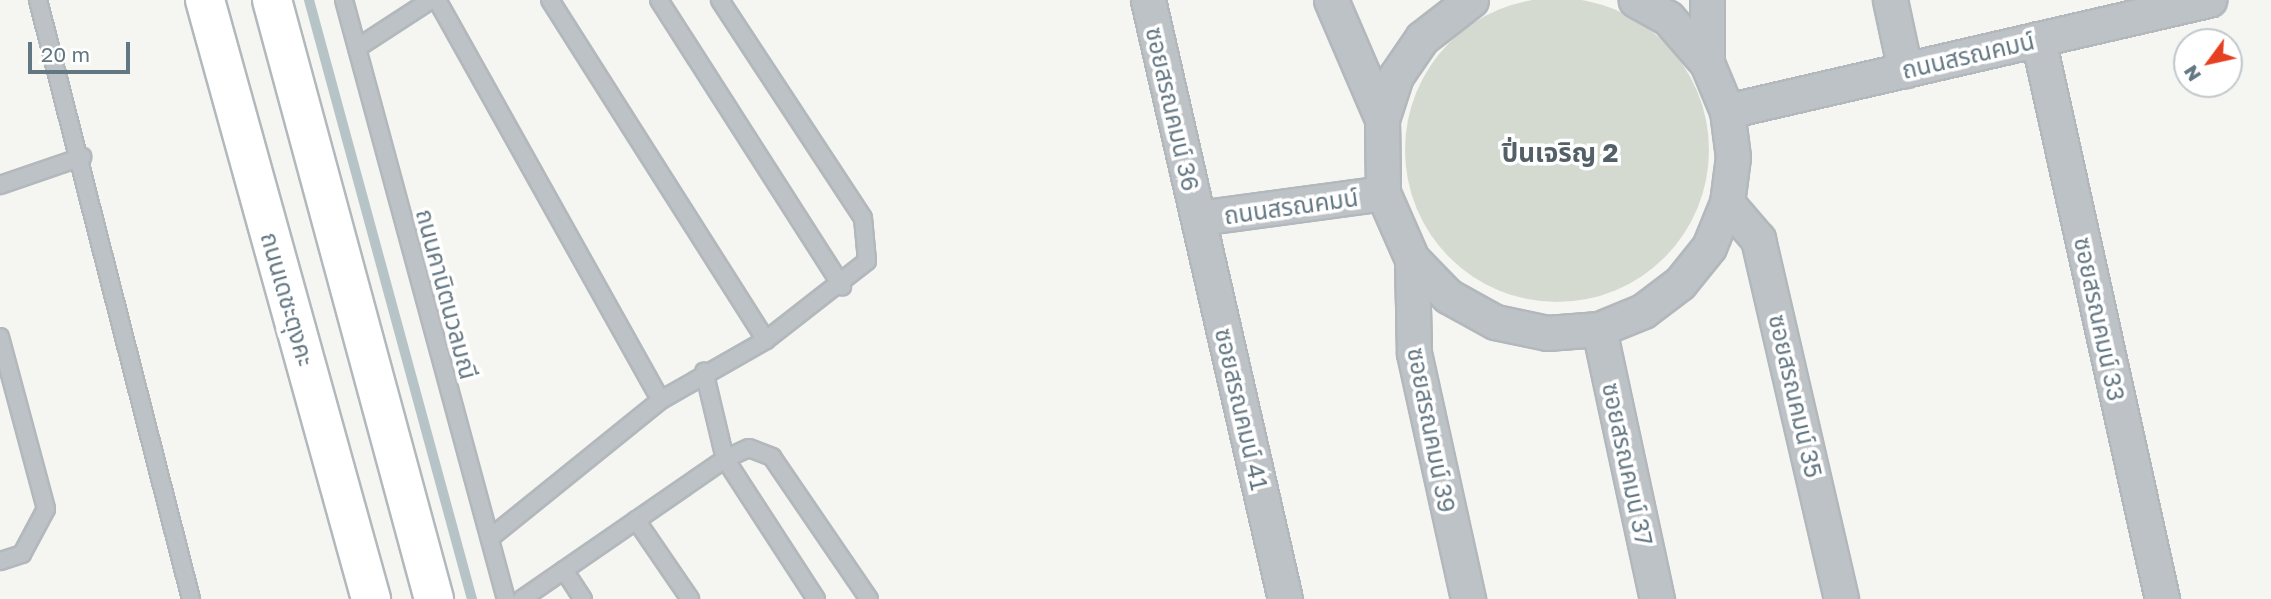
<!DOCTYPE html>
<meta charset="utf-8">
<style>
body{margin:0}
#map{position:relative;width:2271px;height:599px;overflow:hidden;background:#f5f5f1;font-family:"Golos Text","Noto Sans Thai",sans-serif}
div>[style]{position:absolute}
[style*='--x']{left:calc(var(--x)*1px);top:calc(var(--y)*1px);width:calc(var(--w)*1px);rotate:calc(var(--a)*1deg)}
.green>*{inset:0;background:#d5dad0}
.round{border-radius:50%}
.stream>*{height:10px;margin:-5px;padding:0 5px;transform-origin:5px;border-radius:5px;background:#b6c4c7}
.roads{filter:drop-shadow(2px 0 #b2b8bc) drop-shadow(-2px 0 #b2b8bc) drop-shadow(0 2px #b2b8bc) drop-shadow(0 -2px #b2b8bc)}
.lane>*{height:16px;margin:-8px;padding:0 8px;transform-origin:8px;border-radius:8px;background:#bdc2c6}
.street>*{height:33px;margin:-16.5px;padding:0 16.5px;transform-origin:16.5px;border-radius:16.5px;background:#bdc2c6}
.secondary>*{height:38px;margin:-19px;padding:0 19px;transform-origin:19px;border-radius:19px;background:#fff}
span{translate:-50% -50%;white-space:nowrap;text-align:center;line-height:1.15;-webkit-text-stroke:7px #fff;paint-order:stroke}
.street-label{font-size:24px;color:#637783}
.neighbourhood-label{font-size:26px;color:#526068;font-weight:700}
.north{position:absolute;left:2173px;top:28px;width:70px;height:70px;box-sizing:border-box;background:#fff;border:2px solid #c1c9cd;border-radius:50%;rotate:237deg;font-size:19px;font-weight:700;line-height:28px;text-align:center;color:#637783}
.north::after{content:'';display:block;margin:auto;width:24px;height:32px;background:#e74020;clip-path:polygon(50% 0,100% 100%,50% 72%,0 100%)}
.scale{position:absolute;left:28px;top:42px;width:102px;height:32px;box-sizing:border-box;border:4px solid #637783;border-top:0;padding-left:9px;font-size:21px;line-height:24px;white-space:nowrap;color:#637783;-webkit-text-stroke:5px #fff;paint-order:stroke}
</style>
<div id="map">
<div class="green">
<i class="round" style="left:1405px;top:-2px;width:304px;height:304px"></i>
</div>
<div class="stream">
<i style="--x:309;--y:0;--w:621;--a:74.78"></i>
</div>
<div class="roads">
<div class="lane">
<i style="--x:38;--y:0;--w:618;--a:75.67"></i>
<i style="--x:344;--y:0;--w:621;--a:74.87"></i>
<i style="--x:437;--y:0;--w:458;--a:60.8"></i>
<i style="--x:550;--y:0;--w:403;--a:57.6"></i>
<i style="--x:659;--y:0;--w:340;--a:57.4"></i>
<i style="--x:357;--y:48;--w:88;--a:-33"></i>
<i style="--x:0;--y:185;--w:87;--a:-18.9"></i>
<i style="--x:0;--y:337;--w:178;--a:75"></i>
<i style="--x:46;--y:509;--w:51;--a:118.1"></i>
<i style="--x:22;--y:554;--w:23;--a:162"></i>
<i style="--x:636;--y:520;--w:96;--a:55.6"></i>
<i style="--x:490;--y:538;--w:220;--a:-38.9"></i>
<i style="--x:661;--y:400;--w:121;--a:-29.7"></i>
<i style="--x:766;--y:340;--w:128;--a:-38"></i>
<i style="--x:867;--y:261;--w:43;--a:-95.3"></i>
<i style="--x:863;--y:218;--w:261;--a:-123.3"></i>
<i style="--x:564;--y:570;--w:35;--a:57"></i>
<i style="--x:522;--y:599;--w:247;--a:-34.6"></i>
<i style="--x:725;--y:459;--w:90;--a:-103.4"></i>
<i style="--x:816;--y:599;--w:167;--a:-123"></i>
<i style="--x:725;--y:459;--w:26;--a:-25"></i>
<i style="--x:749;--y:448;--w:25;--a:21"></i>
<i style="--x:772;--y:457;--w:172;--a:55.7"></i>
</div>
<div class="street">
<i style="--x:1148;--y:0;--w:614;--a:77.12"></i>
<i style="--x:1331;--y:0;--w:129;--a:66.8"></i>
<i style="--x:1471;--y:0;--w:62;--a:142.2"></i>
<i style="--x:1422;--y:38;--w:46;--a:124.4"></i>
<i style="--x:1396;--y:76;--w:45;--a:108"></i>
<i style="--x:1382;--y:119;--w:74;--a:89.2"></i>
<i style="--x:1383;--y:193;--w:72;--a:66.3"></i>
<i style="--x:1412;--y:259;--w:52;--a:45.8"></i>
<i style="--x:1448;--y:296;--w:54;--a:29"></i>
<i style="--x:1495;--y:322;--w:53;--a:11.9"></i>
<i style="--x:1547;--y:333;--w:52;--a:-4.4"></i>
<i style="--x:1599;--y:329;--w:48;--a:-22.2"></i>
<i style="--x:1643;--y:311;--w:46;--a:-37.1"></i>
<i style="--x:1680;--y:283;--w:46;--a:-51.1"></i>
<i style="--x:1709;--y:247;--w:48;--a:-67.8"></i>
<i style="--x:1727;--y:203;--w:46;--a:-82.6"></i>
<i style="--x:1733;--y:157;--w:46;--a:-97.4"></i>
<i style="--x:1727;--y:111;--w:52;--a:-112.6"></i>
<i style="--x:1707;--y:63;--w:60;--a:-130.9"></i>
<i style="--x:1668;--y:18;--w:37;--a:-151"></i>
<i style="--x:1890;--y:0;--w:72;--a:77.9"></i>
<i style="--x:2038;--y:39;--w:574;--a:77.51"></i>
<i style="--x:1707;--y:63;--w:63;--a:-90"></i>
<i style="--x:1727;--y:111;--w:495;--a:-13"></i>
<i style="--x:1727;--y:203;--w:48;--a:49.3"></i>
<i style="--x:1758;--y:239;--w:369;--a:77"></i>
<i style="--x:1199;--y:218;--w:186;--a:-7.7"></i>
<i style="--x:1412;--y:259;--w:94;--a:88.8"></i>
<i style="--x:1414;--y:353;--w:252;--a:77.6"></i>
<i style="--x:1599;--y:329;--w:276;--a:77.9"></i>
</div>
<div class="secondary">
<i style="--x:205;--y:0;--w:622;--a:74.51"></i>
<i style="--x:272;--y:0;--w:621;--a:74.87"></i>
</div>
</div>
<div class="street-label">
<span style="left:1968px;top:55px;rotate:-13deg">ถนนสรณคมน์</span>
<span style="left:1173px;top:109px;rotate:77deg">ซอยสรณคมน์ 36</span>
<span style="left:1291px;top:206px;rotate:-8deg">ถนนสรณคมน์</span>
<span style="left:447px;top:294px;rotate:75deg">ถนนคานิตนวลมณี</span>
<span style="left:288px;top:299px;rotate:74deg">ถนนเดชะตุงคะ</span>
<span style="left:2100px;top:319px;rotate:78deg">ซอยสรณคมน์ 33</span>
<span style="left:1796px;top:396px;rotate:77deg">ซอยสรณคมน์ 35</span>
<span style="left:1242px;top:409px;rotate:77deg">ซอยสรณคมน์ 41</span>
<span style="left:1432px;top:430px;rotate:79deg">ซอยสรณคมน์ 39</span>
<span style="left:1628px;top:464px;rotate:78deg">ซอยสรณคมน์ 37</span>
</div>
<div class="neighbourhood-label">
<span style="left:1560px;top:153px">ปิ่นเจริญ 2</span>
</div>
<div class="north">N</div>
<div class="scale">20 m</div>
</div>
